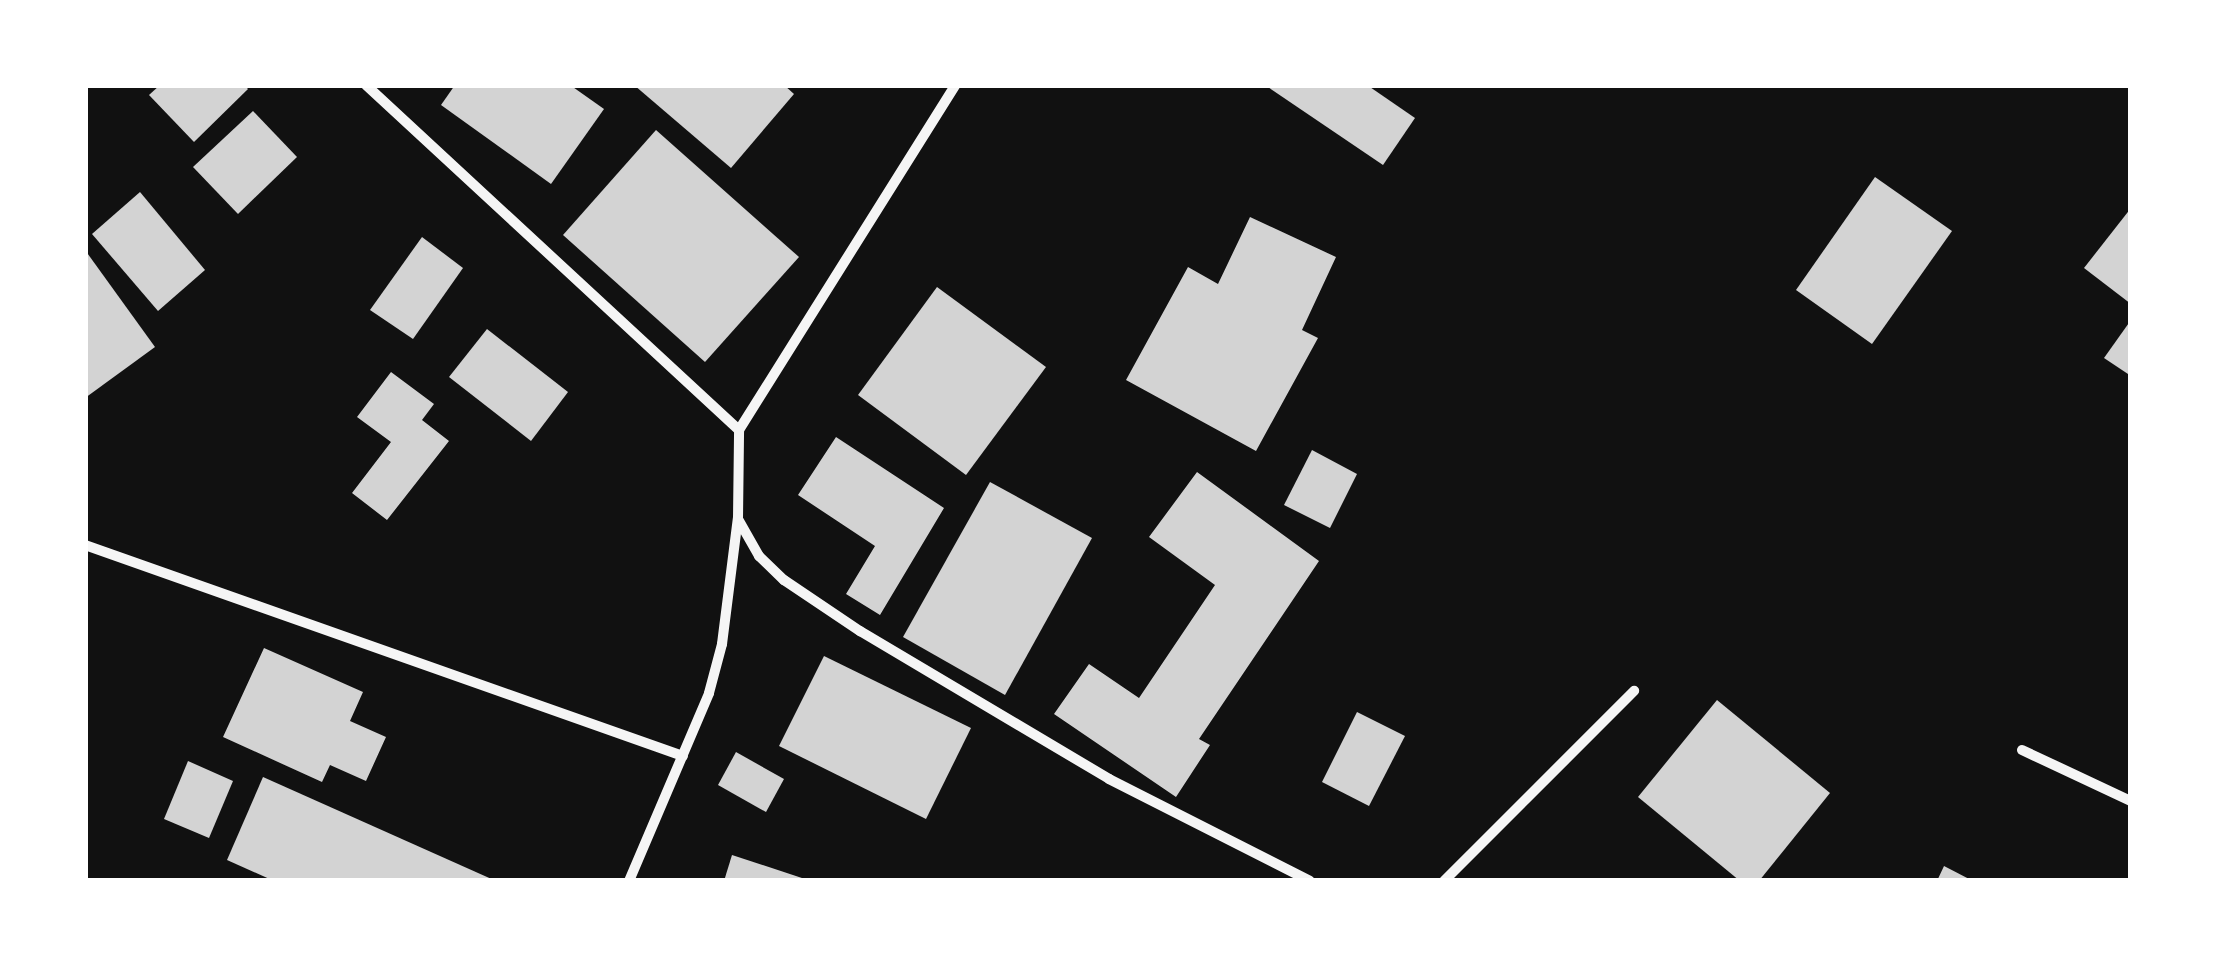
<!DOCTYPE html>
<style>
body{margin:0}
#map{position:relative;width:2216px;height:966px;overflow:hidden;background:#111;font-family:"Work Sans",sans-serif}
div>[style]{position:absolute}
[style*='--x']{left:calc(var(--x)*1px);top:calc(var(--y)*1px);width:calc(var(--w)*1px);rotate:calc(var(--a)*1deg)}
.building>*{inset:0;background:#d3d3d3}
.minor>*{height:10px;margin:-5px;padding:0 5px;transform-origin:5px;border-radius:5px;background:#f5f5f5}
span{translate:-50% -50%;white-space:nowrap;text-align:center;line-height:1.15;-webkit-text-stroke:8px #fff;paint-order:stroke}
.frame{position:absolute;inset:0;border:88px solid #fff;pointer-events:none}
</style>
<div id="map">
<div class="building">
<i style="clip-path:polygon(160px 85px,244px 85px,248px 89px,194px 142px,149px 95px)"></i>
<i style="clip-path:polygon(455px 85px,570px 85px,604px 109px,551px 184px,441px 105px)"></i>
<i style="clip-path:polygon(634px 85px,784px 85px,794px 94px,731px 168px)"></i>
<i style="clip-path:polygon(1265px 85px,1367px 85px,1415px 118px,1383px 165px)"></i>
<i style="clip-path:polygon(253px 111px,297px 157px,238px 214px,193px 167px)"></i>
<i style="clip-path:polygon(656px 130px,799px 257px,705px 362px,563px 235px)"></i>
<i style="clip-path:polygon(1875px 177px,1952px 231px,1872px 344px,1796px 290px)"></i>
<i style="clip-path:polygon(140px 192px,205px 270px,158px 311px,92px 234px)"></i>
<i style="clip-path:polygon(2131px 208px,2131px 304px,2084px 268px)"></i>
<i style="clip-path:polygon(1250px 217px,1336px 257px,1302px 330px,1318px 338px,1256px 451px,1126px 380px,1188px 267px,1218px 284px)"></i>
<i style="clip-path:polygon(422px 237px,463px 268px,413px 339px,370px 310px)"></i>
<i style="clip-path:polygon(85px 250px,155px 347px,85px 398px)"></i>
<i style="clip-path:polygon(937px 287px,1046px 367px,966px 475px,858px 395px)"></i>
<i style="clip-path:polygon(2131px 320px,2131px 376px,2104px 358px)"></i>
<i style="clip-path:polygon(487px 329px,568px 392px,531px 441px,449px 377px)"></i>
<i style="clip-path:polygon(391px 372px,434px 404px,422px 420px,449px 441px,387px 520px,352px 493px,391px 442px,357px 417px)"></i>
<i style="clip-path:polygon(836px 437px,944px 508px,880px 615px,846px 594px,875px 546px,798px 495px)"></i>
<i style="clip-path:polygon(1312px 450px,1357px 474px,1330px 528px,1284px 505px)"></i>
<i style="clip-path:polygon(1197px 472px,1319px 561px,1199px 739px,1210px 745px,1176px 797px,1054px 714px,1089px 664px,1139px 698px,1215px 585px,1149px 537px)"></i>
<i style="clip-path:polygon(990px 482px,1092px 538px,1005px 695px,903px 637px)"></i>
<i style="clip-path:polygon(264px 648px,363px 692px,350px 721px,386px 737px,366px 781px,330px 765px,322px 782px,223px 737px)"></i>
<i style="clip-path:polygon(824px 656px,971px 728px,926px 819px,779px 746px)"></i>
<i style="clip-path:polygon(1717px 700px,1830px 793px,1759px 881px,1740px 881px,1638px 797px)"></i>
<i style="clip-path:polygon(1357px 712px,1405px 736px,1369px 806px,1322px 782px)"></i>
<i style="clip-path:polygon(736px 752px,784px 779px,766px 812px,718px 785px)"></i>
<i style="clip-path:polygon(188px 761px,233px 781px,209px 838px,164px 819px)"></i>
<i style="clip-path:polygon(263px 777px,496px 881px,274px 881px,227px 860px)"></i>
<i style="clip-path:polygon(732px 855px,808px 880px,808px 881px,724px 881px)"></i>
<i style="clip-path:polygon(1944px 866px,1973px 881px,1937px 881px)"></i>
</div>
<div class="minor">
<i style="--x:366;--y:85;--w:508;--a:42.77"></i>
<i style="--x:738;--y:519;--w:43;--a:60.4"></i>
<i style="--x:759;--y:556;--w:35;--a:44"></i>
<i style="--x:784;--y:580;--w:92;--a:33.9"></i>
<i style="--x:860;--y:631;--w:290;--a:30.7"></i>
<i style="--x:1109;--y:779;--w:225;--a:26.9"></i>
<i style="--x:85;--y:545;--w:634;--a:19.44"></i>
<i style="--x:2022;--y:750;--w:120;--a:25.1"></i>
<i style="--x:629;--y:881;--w:204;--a:-66.9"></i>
<i style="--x:709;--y:693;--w:51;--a:-75.1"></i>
<i style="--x:722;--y:644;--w:127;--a:-82.8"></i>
<i style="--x:738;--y:518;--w:88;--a:-89.3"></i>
<i style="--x:739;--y:430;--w:407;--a:-57.9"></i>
<i style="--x:1444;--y:881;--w:269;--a:-45"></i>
</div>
<div class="frame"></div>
</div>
